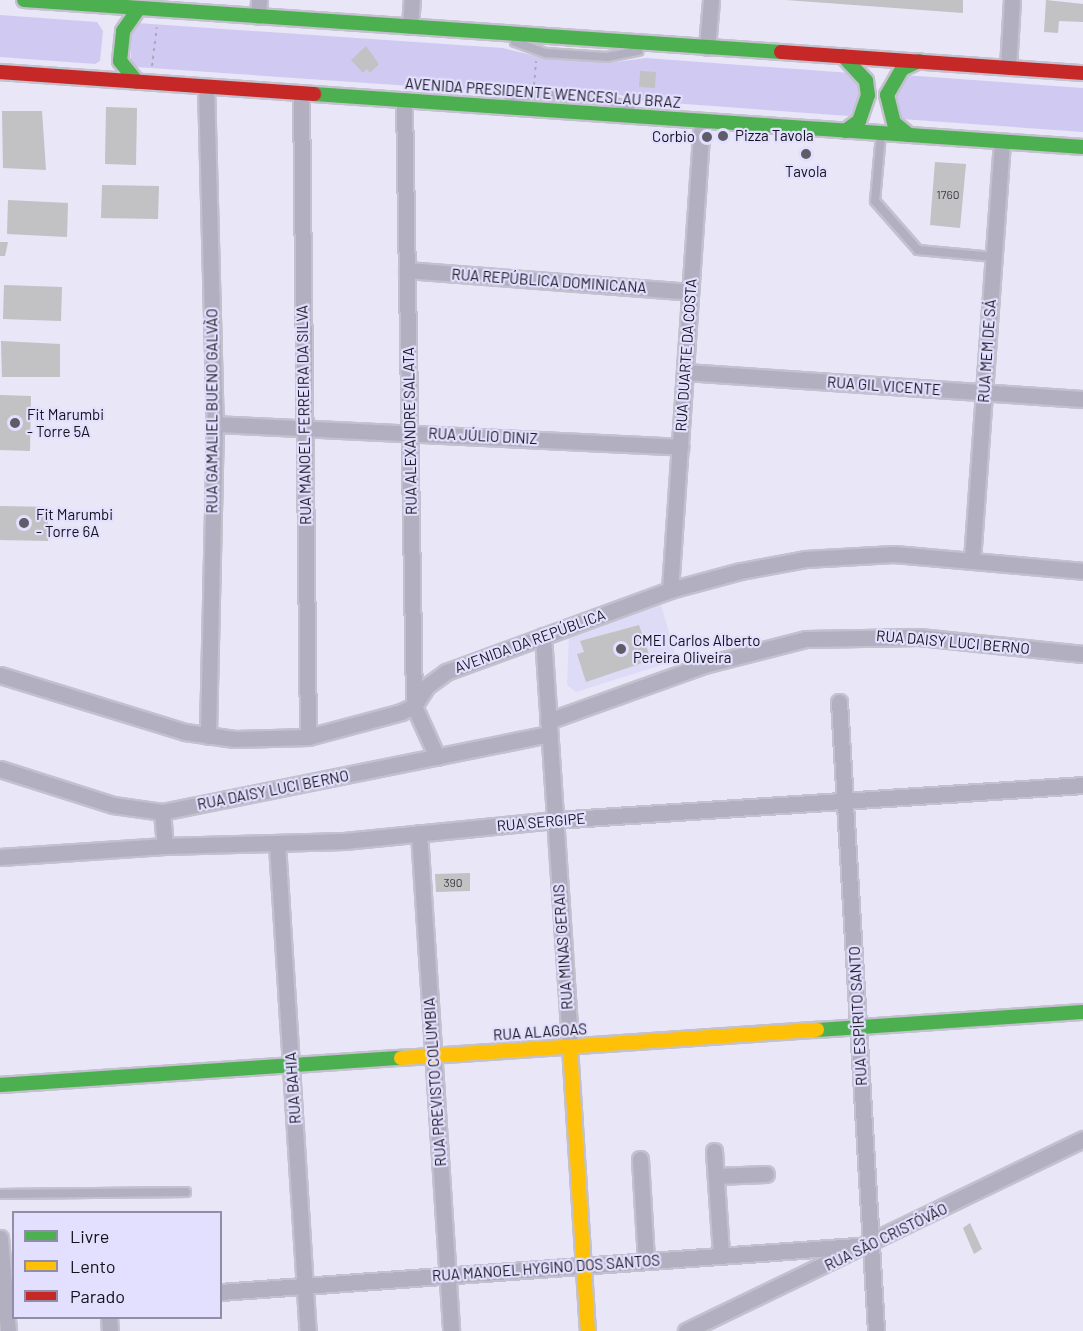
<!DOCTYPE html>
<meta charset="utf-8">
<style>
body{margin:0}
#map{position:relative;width:1083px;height:1331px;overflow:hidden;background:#e8e6f7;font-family:Barlow,sans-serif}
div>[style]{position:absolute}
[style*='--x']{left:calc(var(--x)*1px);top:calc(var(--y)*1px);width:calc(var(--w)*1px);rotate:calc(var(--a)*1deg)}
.built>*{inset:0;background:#dedbf7}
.green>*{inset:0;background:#d0caf3}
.building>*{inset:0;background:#c2c1c3}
.path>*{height:2px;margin-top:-1px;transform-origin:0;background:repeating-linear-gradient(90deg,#aba9b8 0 3px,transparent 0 7.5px)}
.roads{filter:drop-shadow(2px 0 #c3c1ce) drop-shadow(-2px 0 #c3c1ce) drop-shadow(0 2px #c3c1ce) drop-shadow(0 -2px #c3c1ce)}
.lane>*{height:8px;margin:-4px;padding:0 4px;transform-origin:4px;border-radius:4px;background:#b2afc1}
.street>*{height:15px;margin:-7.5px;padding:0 7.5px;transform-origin:7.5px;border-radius:7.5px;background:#b2afc1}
.fast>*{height:14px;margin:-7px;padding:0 7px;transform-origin:7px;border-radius:7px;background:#4caf50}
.slow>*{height:14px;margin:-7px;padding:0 7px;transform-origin:7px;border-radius:7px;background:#ffc107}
.jam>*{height:14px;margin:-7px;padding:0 7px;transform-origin:7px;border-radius:7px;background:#c62828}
.dots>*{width:16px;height:16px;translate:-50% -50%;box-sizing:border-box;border:3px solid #e3dffe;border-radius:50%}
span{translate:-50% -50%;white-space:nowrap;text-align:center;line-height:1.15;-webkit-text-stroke:4.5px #e3dffe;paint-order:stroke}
.number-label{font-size:12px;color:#403e46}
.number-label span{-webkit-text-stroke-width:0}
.street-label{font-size:15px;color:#14121c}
.poi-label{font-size:15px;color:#14121c}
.left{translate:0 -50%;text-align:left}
.right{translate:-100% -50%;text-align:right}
.legend{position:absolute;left:12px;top:1211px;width:210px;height:108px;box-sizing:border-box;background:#e3dffe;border:2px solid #908da4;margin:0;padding:8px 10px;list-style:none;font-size:18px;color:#14121c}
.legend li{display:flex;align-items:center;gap:12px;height:30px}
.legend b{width:30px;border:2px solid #908da4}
</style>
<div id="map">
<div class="built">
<i style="clip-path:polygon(661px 605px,677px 660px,576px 692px,567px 685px,569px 633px)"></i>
</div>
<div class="green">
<i style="clip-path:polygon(0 15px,97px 22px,103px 31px,100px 61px,95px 64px,0 57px)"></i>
<i style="clip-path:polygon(137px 23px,503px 48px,543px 58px,608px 63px,646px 58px,851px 73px,861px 87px,856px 111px,849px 116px,644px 101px,604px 91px,541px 87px,499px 92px,136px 67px,131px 65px,130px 31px)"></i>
<i style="clip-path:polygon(904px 75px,1083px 88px,1083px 132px,901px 119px,893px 90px)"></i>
</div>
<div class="building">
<i style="clip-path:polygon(786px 0,963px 0,963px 13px)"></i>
<i style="clip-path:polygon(1046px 0,1083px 4px,1083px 22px,1059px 21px,1058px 33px,1044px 32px)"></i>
<i style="clip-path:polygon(366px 46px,379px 64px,370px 73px,367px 69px,363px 73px,351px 60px)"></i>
<i style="clip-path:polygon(640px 71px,656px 72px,655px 88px,639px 87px)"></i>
<i style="clip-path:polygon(106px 107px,137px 108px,136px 165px,105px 164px)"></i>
<i style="clip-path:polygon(2px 111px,42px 111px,46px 170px,3px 168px)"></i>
<i style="clip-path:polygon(935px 162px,966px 164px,960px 228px,930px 225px)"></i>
<i style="clip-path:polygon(102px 185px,159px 186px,158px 219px,101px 218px)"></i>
<i style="clip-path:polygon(8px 200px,68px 203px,67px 237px,7px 234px)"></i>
<i style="clip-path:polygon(0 242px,8px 242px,5px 256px,0 256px)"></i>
<i style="clip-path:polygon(4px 285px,62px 287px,61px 321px,3px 319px)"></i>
<i style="clip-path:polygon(1px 341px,60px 344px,60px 377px,2px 377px)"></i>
<i style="clip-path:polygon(0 395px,31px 396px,30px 451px,0 450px)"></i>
<i style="clip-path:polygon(0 506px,48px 507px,48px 541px,0 540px)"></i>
<i style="clip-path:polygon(639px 625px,651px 660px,586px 682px,577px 654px,584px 652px,580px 641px)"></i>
<i style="clip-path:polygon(470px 873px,470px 891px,436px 892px,435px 874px)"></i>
<i style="clip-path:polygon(970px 1223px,982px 1249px,974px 1254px,963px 1228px)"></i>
</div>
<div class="path">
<i style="--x:152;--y:66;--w:39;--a:-83"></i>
<i style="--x:534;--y:85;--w:24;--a:-85"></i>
</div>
<div class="roads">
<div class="lane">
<i style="--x:515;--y:42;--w:33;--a:20"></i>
<i style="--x:546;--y:53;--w:61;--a:3.8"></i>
<i style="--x:607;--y:57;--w:32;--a:-11"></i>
<i style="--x:509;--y:98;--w:32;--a:-7"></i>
<i style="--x:541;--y:94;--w:60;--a:3.8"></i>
<i style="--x:601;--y:98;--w:31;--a:19"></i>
<i style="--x:881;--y:134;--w:67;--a:95.1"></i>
<i style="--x:875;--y:201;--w:65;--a:48.7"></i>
<i style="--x:918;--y:250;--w:76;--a:5.3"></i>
<i style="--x:0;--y:1194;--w:186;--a:-0.6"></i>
</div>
<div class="street">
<i style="--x:258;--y:16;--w:16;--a:-86"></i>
<i style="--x:410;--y:26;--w:26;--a:-86"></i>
<i style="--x:707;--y:47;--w:47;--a:-85.1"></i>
<i style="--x:1008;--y:67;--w:67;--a:-86.6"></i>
<i style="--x:206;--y:87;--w:337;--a:88.5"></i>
<i style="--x:215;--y:424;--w:312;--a:91.3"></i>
<i style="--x:301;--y:93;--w:644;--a:89.38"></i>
<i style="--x:404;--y:100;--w:606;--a:89.05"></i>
<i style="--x:414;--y:706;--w:56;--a:65.7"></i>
<i style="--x:407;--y:270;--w:284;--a:4.4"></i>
<i style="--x:685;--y:372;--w:399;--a:3.9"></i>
<i style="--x:215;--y:424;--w:466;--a:2.8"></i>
<i style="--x:972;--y:560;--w:419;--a:-85.9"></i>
<i style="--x:670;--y:590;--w:470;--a:-86.1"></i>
<i style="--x:543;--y:636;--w:412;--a:86.2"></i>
<i style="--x:0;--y:675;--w:194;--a:17.1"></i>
<i style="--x:185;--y:732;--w:50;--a:8"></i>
<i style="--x:235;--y:739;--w:73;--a:-1.6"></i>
<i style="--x:308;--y:737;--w:96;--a:-15"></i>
<i style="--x:401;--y:712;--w:14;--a:-25"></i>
<i style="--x:414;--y:706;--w:24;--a:-57"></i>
<i style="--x:427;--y:686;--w:24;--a:-36"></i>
<i style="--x:446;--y:672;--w:239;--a:-20.1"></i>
<i style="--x:670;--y:590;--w:73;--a:-15"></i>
<i style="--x:741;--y:571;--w:65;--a:-10.6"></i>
<i style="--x:805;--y:559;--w:89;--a:-3.2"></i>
<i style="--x:894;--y:554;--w:190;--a:5.1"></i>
<i style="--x:839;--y:702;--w:630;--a:86.63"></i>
<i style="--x:548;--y:721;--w:166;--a:-19.7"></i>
<i style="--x:704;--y:665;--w:105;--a:-14.3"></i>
<i style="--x:806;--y:639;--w:113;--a:-1"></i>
<i style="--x:919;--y:637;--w:165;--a:5.9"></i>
<i style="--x:0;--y:769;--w:119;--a:17.7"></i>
<i style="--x:113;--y:805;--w:49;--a:8.1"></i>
<i style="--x:162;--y:812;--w:395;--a:-11.4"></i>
<i style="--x:162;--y:812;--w:34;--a:85"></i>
<i style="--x:419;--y:833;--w:499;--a:86.3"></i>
<i style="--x:277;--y:844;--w:488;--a:86.4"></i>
<i style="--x:0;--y:857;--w:165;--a:-3.8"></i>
<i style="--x:165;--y:846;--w:179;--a:-1.6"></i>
<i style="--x:344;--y:841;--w:212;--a:-5.7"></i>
<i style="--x:555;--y:820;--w:529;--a:-3.79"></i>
<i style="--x:714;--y:1151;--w:104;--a:86.1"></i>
<i style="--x:640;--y:1159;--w:102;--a:86.6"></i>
<i style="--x:716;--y:1176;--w:50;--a:-2.3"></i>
<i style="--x:0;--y:1238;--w:93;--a:85.1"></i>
<i style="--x:220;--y:1292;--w:653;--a:-4.13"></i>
<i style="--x:109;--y:1318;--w:13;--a:86"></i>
<i style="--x:686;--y:1331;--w:441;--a:-25.8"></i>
</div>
<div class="fast">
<i style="--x:24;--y:0;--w:759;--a:3.93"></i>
<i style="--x:843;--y:56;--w:34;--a:47"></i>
<i style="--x:866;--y:81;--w:14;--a:82"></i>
<i style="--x:868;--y:95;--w:28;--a:109"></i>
<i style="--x:859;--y:121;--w:17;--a:144"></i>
<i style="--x:137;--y:82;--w:27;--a:-129"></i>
<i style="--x:120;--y:61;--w:30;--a:-84"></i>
<i style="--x:123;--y:31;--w:28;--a:-55"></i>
<i style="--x:314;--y:94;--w:771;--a:3.94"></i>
<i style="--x:909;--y:135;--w:19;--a:-141"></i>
<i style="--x:894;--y:123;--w:29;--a:-104"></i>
<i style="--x:887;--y:95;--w:30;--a:-60"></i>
<i style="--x:902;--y:69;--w:19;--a:-25"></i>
<i style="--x:817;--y:1030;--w:267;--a:-3.9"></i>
<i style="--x:0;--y:1085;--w:402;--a:-3.9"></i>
</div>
<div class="slow">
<i style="--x:570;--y:1047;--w:285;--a:86.4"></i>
<i style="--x:401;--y:1058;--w:417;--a:-3.9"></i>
</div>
<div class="jam">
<i style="--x:781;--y:52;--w:303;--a:4"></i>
<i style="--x:0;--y:72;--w:315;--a:4"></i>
</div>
</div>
<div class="dots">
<i style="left:723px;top:136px;background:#5e5c69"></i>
<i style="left:707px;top:137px;background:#5e5c69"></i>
<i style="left:806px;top:154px;background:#5e5c69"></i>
<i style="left:15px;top:423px;background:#5e5c69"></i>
<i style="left:24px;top:523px;background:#5e5c69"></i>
<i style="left:621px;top:649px;background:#5e5c69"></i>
</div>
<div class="number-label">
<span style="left:948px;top:195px">1760</span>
<span style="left:453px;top:883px">390</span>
</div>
<div class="street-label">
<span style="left:543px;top:93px;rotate:4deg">AVENIDA PRESIDENTE WENCESLAU BRAZ</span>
<span style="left:549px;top:281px;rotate:4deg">RUA REPÚBLICA DOMINICANA</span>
<span style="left:987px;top:351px;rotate:-86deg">RUA MEM DE SÁ</span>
<span style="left:686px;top:355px;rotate:-86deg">RUA DUARTE DA COSTA</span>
<span style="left:884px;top:386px;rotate:4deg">RUA GIL VICENTE</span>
<span style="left:212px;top:411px;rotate:-90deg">RUA GAMALIEL BUENO GALVÃO</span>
<span style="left:304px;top:415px;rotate:-91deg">RUA MANOEL FERREIRA DA SILVA</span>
<span style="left:410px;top:431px;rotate:-91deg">RUA ALEXANDRE SALATA</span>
<span style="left:483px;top:436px;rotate:3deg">RUA JÚLIO DINIZ</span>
<span style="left:530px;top:641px;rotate:-20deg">AVENIDA DA REPÚBLICA</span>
<span style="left:953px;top:642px;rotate:5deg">RUA DAISY LUCI BERNO</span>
<span style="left:273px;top:790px;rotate:-11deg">RUA DAISY LUCI BERNO</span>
<span style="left:541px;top:822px;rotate:-5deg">RUA SERGIPE</span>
<span style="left:563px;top:947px;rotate:-94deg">RUA MINAS GERAIS</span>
<span style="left:858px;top:1016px;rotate:-93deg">RUA ESPÍRITO SANTO</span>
<span style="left:540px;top:1032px;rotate:-4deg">RUA ALAGOAS</span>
<span style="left:435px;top:1082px;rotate:-94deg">RUA PREVISTO COLUMBIA</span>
<span style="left:293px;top:1088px;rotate:-94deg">RUA BAHIA</span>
<span style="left:886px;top:1237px;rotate:-26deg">RUA SÃO CRISTÓVÃO</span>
<span style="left:546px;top:1268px;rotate:-4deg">RUA MANOEL HYGINO DOS SANTOS</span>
</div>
<div class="poi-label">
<span class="left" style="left:735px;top:136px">Pizza Tavola</span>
<span class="right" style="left:695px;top:137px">Corbio</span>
<span style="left:806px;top:172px">Tavola</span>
<span class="left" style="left:27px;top:423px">Fit Marumbi<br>- Torre 5A</span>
<span class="left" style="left:36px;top:523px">Fit Marumbi<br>- Torre 6A</span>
<span class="left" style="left:633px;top:649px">CMEI Carlos Alberto<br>Pereira Oliveira</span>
</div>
<ul class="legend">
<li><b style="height:8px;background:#4caf50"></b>Livre</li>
<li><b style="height:8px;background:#ffc107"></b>Lento</li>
<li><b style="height:8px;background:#c62828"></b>Parado</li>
</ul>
</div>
